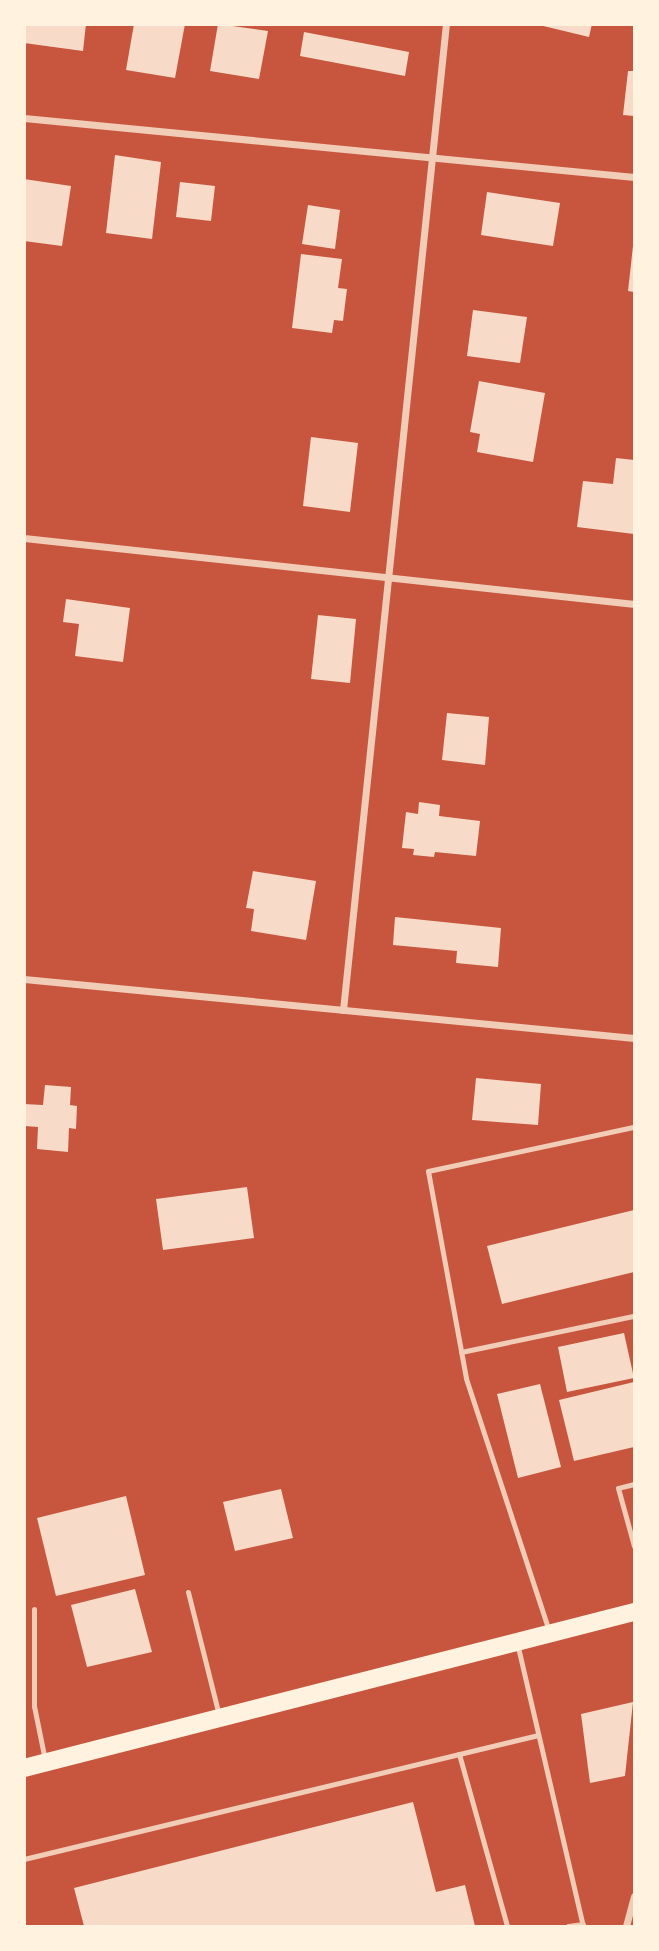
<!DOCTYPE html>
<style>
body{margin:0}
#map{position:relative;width:659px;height:1951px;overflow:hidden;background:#c8553d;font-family:"PT Sans",sans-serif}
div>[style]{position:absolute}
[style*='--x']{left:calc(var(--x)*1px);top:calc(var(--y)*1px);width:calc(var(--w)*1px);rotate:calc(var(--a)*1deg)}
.building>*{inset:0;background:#f7dbc8}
.service>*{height:5px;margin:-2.5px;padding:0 2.5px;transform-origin:2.5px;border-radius:2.5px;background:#f1ccb7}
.minor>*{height:7px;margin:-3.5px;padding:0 3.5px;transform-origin:3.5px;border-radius:3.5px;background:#f1ccb7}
.primary>*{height:18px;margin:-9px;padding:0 9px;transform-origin:9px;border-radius:9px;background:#fff3e0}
span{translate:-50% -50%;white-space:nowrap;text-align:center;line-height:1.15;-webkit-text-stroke:6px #fff3e0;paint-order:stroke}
.frame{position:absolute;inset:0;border:26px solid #fff3e0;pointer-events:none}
</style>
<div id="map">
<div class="building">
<i style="clip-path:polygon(24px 24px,86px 24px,83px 51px,24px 43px)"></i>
<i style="clip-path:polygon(134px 24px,185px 24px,175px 78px,126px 70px)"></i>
<i style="clip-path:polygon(218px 24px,268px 31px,259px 79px,210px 71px)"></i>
<i style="clip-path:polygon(535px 24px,592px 24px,589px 37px)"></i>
<i style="clip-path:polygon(304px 32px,409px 52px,405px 76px,300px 56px)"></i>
<i style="clip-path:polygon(628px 71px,634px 71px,634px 116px,623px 115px)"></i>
<i style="clip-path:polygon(115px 155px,161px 162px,152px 239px,106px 233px)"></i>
<i style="clip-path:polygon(24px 179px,71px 186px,62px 246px,24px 241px)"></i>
<i style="clip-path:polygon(180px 182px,215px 186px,211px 221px,176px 217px)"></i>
<i style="clip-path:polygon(487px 192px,560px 203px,553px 246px,481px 235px)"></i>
<i style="clip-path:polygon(308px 205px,340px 210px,335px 249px,302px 244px)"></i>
<i style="clip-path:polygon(633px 246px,634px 246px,634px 292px,628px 291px)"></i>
<i style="clip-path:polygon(301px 254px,342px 259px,338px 288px,347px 289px,343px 321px,334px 320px,332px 333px,292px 328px)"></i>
<i style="clip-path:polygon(473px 310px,527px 317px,520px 363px,467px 356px)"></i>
<i style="clip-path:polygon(479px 381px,545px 393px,533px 462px,477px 452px,480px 434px,470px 432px)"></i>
<i style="clip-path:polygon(311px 437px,358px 443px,350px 512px,303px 506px)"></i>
<i style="clip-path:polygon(616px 458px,634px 460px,634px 534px,577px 527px,583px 481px,613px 484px)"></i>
<i style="clip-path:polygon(66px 599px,130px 608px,123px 662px,75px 656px,79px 624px,63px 622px)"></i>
<i style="clip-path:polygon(318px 615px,356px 619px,350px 683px,311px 679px)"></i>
<i style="clip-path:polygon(447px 713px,489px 717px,485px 765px,442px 760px)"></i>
<i style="clip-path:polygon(419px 802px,440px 805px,439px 816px,480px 821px,476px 856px,435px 852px,434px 857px,413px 855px,414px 849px,402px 848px,406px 812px,418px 814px)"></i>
<i style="clip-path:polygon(253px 871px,316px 881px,306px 940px,251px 931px,254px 909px,246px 908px)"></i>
<i style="clip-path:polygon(395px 917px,501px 928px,498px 967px,456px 963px,457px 951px,393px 945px)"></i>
<i style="clip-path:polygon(476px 1078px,541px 1084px,538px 1125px,472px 1120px)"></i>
<i style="clip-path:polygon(45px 1085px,71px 1087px,70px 1105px,77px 1106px,76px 1129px,69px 1128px,68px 1152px,37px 1149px,38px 1127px,24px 1126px,24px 1104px,43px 1105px)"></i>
<i style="clip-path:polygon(247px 1187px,254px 1238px,163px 1250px,156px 1199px)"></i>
<i style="clip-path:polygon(634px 1210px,634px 1272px,502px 1304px,487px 1246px)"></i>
<i style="clip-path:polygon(624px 1333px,634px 1378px,567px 1392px,558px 1347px)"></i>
<i style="clip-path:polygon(634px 1382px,634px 1447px,574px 1461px,559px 1400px)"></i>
<i style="clip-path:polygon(540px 1384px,561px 1467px,518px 1478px,497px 1394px)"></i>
<i style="clip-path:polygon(281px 1489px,293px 1538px,235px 1551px,223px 1502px)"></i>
<i style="clip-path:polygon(126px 1496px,145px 1575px,56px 1596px,37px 1518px)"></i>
<i style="clip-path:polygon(135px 1589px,152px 1652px,87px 1667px,71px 1605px)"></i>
<i style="clip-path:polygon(633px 1702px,625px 1776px,590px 1783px,581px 1714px)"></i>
<i style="clip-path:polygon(413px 1802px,436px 1892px,465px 1885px,475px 1926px,84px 1926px,74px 1888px)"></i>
</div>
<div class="service">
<i style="--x:461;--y:1352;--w:177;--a:-11.8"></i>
<i style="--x:634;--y:1484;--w:16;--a:166"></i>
<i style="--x:618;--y:1488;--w:60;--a:74.6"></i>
<i style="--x:188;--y:1592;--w:127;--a:75.9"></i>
<i style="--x:34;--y:1609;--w:97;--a:90"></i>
<i style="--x:34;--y:1706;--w:55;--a:78.5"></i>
<i style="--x:549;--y:1631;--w:266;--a:-108.2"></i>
<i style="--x:466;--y:1378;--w:210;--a:-100.4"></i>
<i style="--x:428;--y:1171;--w:211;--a:-12.1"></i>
<i style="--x:518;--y:1647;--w:286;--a:76.9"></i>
<i style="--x:459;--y:1754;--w:179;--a:74.4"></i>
<i style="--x:24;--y:1859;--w:529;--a:-13.56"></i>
<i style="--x:568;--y:1926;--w:15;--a:-8"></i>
</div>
<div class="minor">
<i style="--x:24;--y:118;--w:613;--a:5.52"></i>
<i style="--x:24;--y:538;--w:614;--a:6.18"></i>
<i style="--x:24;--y:979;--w:613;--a:5.52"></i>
<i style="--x:343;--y:1010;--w:991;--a:-84.04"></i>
<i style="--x:626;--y:1926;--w:31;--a:-75"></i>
</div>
<div class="primary">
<i style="--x:24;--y:1768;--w:630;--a:-14.35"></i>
</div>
<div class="frame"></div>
</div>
